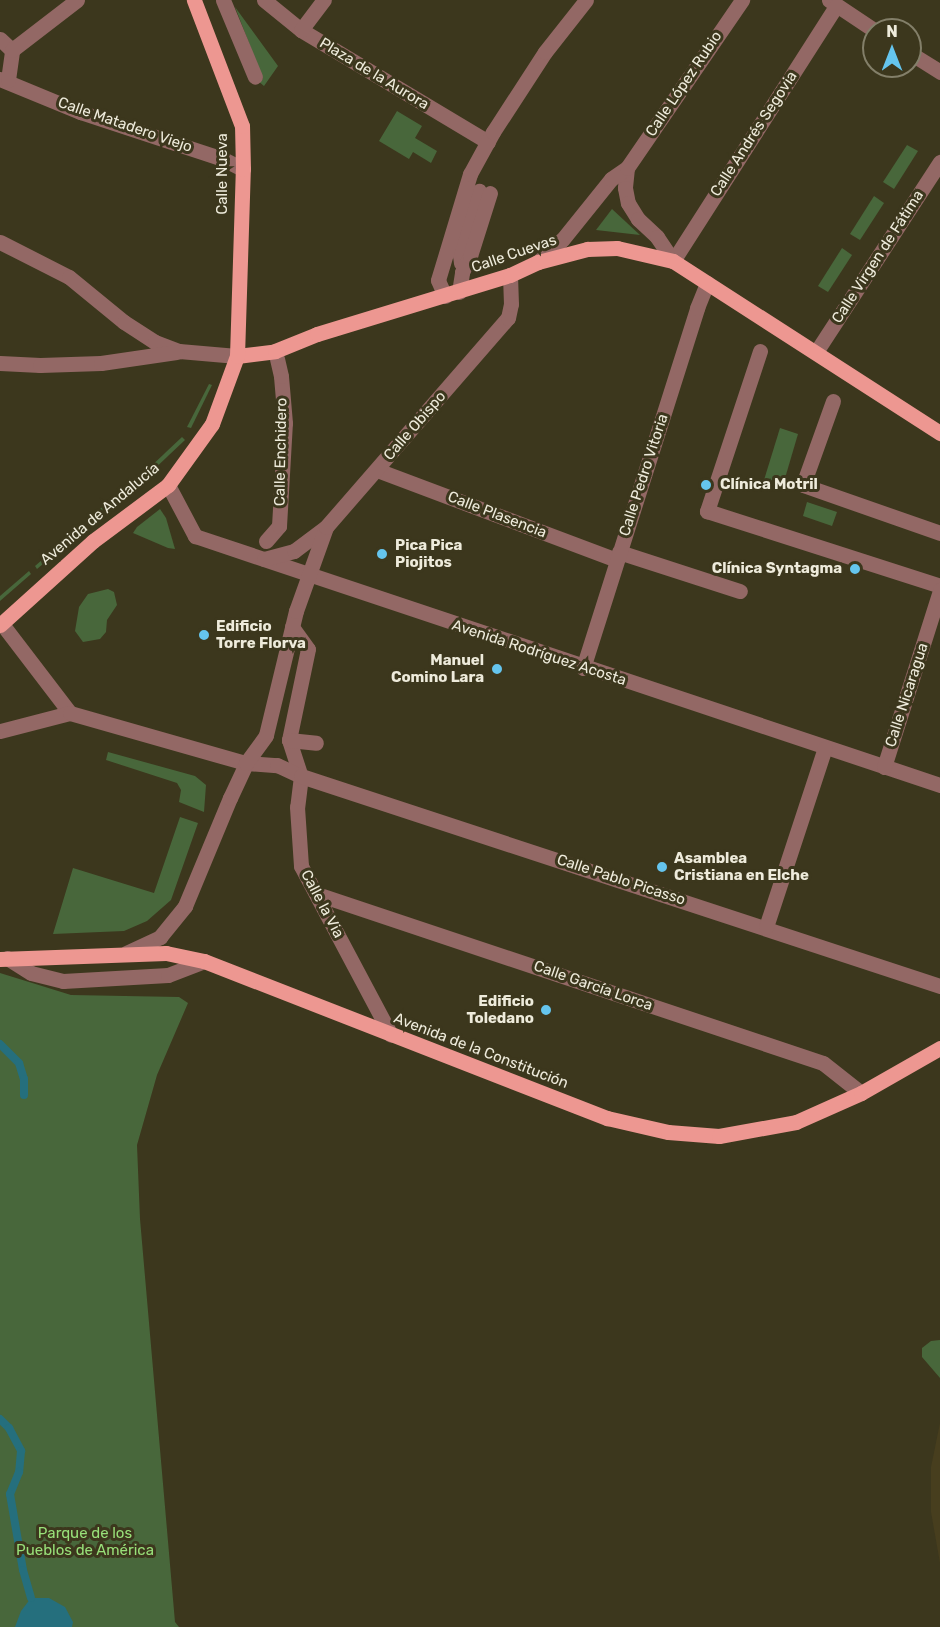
<!DOCTYPE html>
<meta charset="utf-8">
<style>
body{margin:0}
#map{position:relative;width:940px;height:1627px;overflow:hidden;background:#3c371d;font-family:Rubik,sans-serif}
div>[style]{position:absolute}
[style*='--x']{left:calc(var(--x)*1px);top:calc(var(--y)*1px);width:calc(var(--w)*1px);rotate:calc(var(--a)*1deg)}
.green>*{inset:0;background:#48673b}
.sand>*{inset:0;background:#473e1e}
.water>*{inset:0;background:#256f7d}
.stream>*{height:8px;margin:-4px;padding:0 4px;transform-origin:4px;border-radius:4px;background:#256f7d}
.minor>*{height:15px;margin:-7.5px;padding:0 7.5px;transform-origin:7.5px;border-radius:7.5px;background:#936865}
.major>*{height:15px;margin:-7.5px;padding:0 7.5px;transform-origin:7.5px;border-radius:7.5px;background:#ed9791}
.dots>*{width:16px;height:16px;translate:-50% -50%;box-sizing:border-box;border:3px solid #3c371d;border-radius:50%}
span{translate:-50% -50%;white-space:nowrap;text-align:center;line-height:1.15;-webkit-text-stroke:6px #3c371d;paint-order:stroke}
.street-label{font-size:15px;color:#eeebdb}
.poi-label{font-size:15px;color:#eeebdb;font-weight:700}
.left{translate:0 -50%;text-align:left}
.right{translate:-100% -50%;text-align:right}
.park-label{font-size:15px;color:#98e079}
.north{position:absolute;left:862px;top:18px;width:60px;height:60px;box-sizing:border-box;background:#3c371d;border:2px solid #837f69;border-radius:50%;rotate:0deg;font-size:16px;font-weight:700;line-height:24px;text-align:center;color:#eeebdb}
.north::after{content:'';display:block;margin:auto;width:21px;height:27px;background:#65c5ee;clip-path:polygon(50% 0,100% 100%,50% 72%,0 100%)}
</style>
<div id="map">
<div class="green">
<i style="clip-path:polygon(235px 7px,278px 66px,264px 86px,258px 81px,263px 79px)"></i>
<i style="clip-path:polygon(397px 111px,422px 126px,415px 138px,437px 151px,431px 163px,413px 152px,409px 159px,379px 141px)"></i>
<i style="clip-path:polygon(907px 145px,918px 151px,894px 189px,883px 182px)"></i>
<i style="clip-path:polygon(874px 196px,884px 203px,860px 240px,850px 234px)"></i>
<i style="clip-path:polygon(612px 209px,640px 235px,596px 230px)"></i>
<i style="clip-path:polygon(842px 248px,852px 255px,828px 292px,818px 286px)"></i>
<i style="clip-path:polygon(209px 384px,212px 385px,191px 428px,187px 427px)"></i>
<i style="clip-path:polygon(780px 428px,798px 434px,783px 485px,764px 480px)"></i>
<i style="clip-path:polygon(182px 437px,185px 440px,150px 473px,147px 470px)"></i>
<i style="clip-path:polygon(137px 478px,139px 481px,102px 512px,100px 509px)"></i>
<i style="clip-path:polygon(807px 502px,837px 512px,832px 526px,803px 516px)"></i>
<i style="clip-path:polygon(160px 509px,166px 518px,175px 549px,168px 548px,133px 533px,137px 527px)"></i>
<i style="clip-path:polygon(71px 535px,74px 538px,37px 569px,35px 566px)"></i>
<i style="clip-path:polygon(29px 571px,31px 574px,0 601px,0 596px)"></i>
<i style="clip-path:polygon(108px 589px,114px 592px,117px 605px,107px 620px,106px 632px,100px 639px,83px 642px,75px 631px,79px 607px,88px 594px)"></i>
<i style="clip-path:polygon(108px 752px,195px 776px,206px 785px,204px 812px,179px 802px,181px 790px,177px 783px,106px 760px)"></i>
<i style="clip-path:polygon(180px 817px,198px 823px,171px 900px,147px 921px,124px 931px,53px 934px,73px 868px,154px 893px)"></i>
<i style="clip-path:polygon(0 973px,71px 995px,179px 997px,188px 1003px,157px 1075px,137px 1145px,140px 1219px,175px 1622px,179px 1627px,0 1627px)"></i>
<i style="clip-path:polygon(940px 1340px,940px 1378px,922px 1357px,922px 1348px,931px 1341px)"></i>
</div>
<div class="sand">
<i style="clip-path:polygon(940px 1423px,940px 1563px,931px 1512px,931px 1467px)"></i>
</div>
<div class="water">
<i style="clip-path:polygon(31px 1598px,49px 1598px,65px 1607px,73px 1622px,72px 1627px,15px 1627px,21px 1611px)"></i>
</div>
<div class="stream">
<i style="--x:0;--y:1044;--w:27;--a:45"></i>
<i style="--x:19;--y:1063;--w:17;--a:73"></i>
<i style="--x:24;--y:1079;--w:16;--a:90"></i>
<i style="--x:0;--y:1419;--w:13;--a:45"></i>
<i style="--x:9;--y:1428;--w:26;--a:62"></i>
<i style="--x:21;--y:1451;--w:21;--a:95"></i>
<i style="--x:19;--y:1472;--w:24;--a:112"></i>
<i style="--x:10;--y:1494;--w:77;--a:80.3"></i>
<i style="--x:23;--y:1570;--w:29;--a:74"></i>
</div>
<div class="minor">
<i style="--x:223;--y:0;--w:83;--a:67.4"></i>
<i style="--x:264;--y:0;--w:48;--a:39"></i>
<i style="--x:301;--y:30;--w:218;--a:30.9"></i>
<i style="--x:829;--y:0;--w:54;--a:33.7"></i>
<i style="--x:301;--y:30;--w:38;--a:-53"></i>
<i style="--x:0;--y:39;--w:16;--a:43"></i>
<i style="--x:910;--y:53;--w:36;--a:32"></i>
<i style="--x:0;--y:79;--w:87;--a:22.4"></i>
<i style="--x:80;--y:112;--w:151;--a:18.2"></i>
<i style="--x:223;--y:159;--w:22;--a:27"></i>
<i style="--x:8;--y:80;--w:30;--a:-82"></i>
<i style="--x:12;--y:50;--w:82;--a:-37.6"></i>
<i style="--x:627;--y:168;--w:20;--a:96"></i>
<i style="--x:625;--y:188;--w:15;--a:79"></i>
<i style="--x:628;--y:203;--w:19;--a:58"></i>
<i style="--x:638;--y:219;--w:26;--a:43"></i>
<i style="--x:657;--y:237;--w:29;--a:56"></i>
<i style="--x:673;--y:261;--w:303;--a:-57.4"></i>
<i style="--x:0;--y:242;--w:77;--a:26.9"></i>
<i style="--x:69;--y:277;--w:71;--a:39.3"></i>
<i style="--x:124;--y:322;--w:37;--a:33"></i>
<i style="--x:155;--y:342;--w:26;--a:21"></i>
<i style="--x:179;--y:351;--w:58;--a:4.9"></i>
<i style="--x:538;--y:262;--w:33;--a:-43"></i>
<i style="--x:562;--y:240;--w:78;--a:-51.2"></i>
<i style="--x:611;--y:179;--w:19;--a:-35"></i>
<i style="--x:627;--y:168;--w:204;--a:-55.6"></i>
<i style="--x:461;--y:263;--w:8;--a:-97"></i>
<i style="--x:460;--y:255;--w:67;--a:-73.5"></i>
<i style="--x:459;--y:292;--w:20;--a:-81"></i>
<i style="--x:462;--y:272;--w:18;--a:-63"></i>
<i style="--x:470;--y:256;--w:66;--a:-72.4"></i>
<i style="--x:445;--y:296;--w:17;--a:-114"></i>
<i style="--x:438;--y:280;--w:111;--a:-73.2"></i>
<i style="--x:470;--y:174;--w:48;--a:-61.3"></i>
<i style="--x:493;--y:132;--w:95;--a:-57"></i>
<i style="--x:545;--y:52;--w:66;--a:-51.7"></i>
<i style="--x:760;--y:351;--w:169;--a:108.3"></i>
<i style="--x:707;--y:511;--w:245;--a:17.8"></i>
<i style="--x:816;--y:352;--w:227;--a:-56.9"></i>
<i style="--x:0;--y:363;--w:40;--a:2.9"></i>
<i style="--x:40;--y:365;--w:61;--a:-1.9"></i>
<i style="--x:101;--y:363;--w:76;--a:-8.3"></i>
<i style="--x:833;--y:401;--w:89;--a:109.7"></i>
<i style="--x:803;--y:485;--w:145;--a:19.3"></i>
<i style="--x:377;--y:470;--w:256;--a:20.6"></i>
<i style="--x:168;--y:485;--w:58;--a:62.1"></i>
<i style="--x:195;--y:536;--w:786;--a:18.48"></i>
<i style="--x:266;--y:541;--w:20;--a:-49"></i>
<i style="--x:279;--y:526;--w:103;--a:-86.7"></i>
<i style="--x:285;--y:423;--w:47;--a:-94.9"></i>
<i style="--x:281;--y:376;--w:18;--a:-103"></i>
<i style="--x:619;--y:552;--w:127;--a:17.9"></i>
<i style="--x:264;--y:559;--w:31;--a:-15"></i>
<i style="--x:294;--y:551;--w:38;--a:-37"></i>
<i style="--x:2;--y:624;--w:112;--a:52.6"></i>
<i style="--x:292;--y:627;--w:27;--a:54"></i>
<i style="--x:308;--y:649;--w:93;--a:101.8"></i>
<i style="--x:289;--y:740;--w:38;--a:72"></i>
<i style="--x:301;--y:776;--w:31;--a:97"></i>
<i style="--x:297;--y:807;--w:59;--a:86.1"></i>
<i style="--x:301;--y:866;--w:191;--a:62"></i>
<i style="--x:583;--y:668;--w:378;--a:-72.4"></i>
<i style="--x:697;--y:308;--w:27;--a:-68"></i>
<i style="--x:0;--y:731;--w:72;--a:-14.4"></i>
<i style="--x:70;--y:713;--w:183;--a:15.9"></i>
<i style="--x:246;--y:763;--w:31;--a:4"></i>
<i style="--x:277;--y:765;--w:26;--a:25"></i>
<i style="--x:301;--y:776;--w:673;--a:18.19"></i>
<i style="--x:289;--y:740;--w:27;--a:6"></i>
<i style="--x:884;--y:767;--w:186;--a:-72.4"></i>
<i style="--x:317;--y:894;--w:533;--a:18.47"></i>
<i style="--x:823;--y:1063;--w:48;--a:38.3"></i>
<i style="--x:766;--y:927;--w:188;--a:-71.8"></i>
<i style="--x:126;--y:953;--w:38;--a:-25"></i>
<i style="--x:160;--y:937;--w:40;--a:-51"></i>
<i style="--x:185;--y:906;--w:117;--a:-67.4"></i>
<i style="--x:230;--y:798;--w:38;--a:-65"></i>
<i style="--x:246;--y:763;--w:34;--a:-54"></i>
<i style="--x:266;--y:735;--w:128;--a:-76.4"></i>
<i style="--x:296;--y:611;--w:89;--a:-70.3"></i>
<i style="--x:326;--y:527;--w:277;--a:-49"></i>
<i style="--x:508;--y:318;--w:14;--a:-78"></i>
<i style="--x:511;--y:304;--w:29;--a:-92"></i>
<i style="--x:7;--y:958;--w:28;--a:32"></i>
<i style="--x:31;--y:973;--w:33;--a:14"></i>
<i style="--x:63;--y:981;--w:105;--a:-3.3"></i>
<i style="--x:168;--y:975;--w:39;--a:-21"></i>
</div>
<div class="major">
<i style="--x:237;--y:356;--w:38;--a:-7"></i>
<i style="--x:275;--y:351;--w:45;--a:-22"></i>
<i style="--x:317;--y:334;--w:202;--a:-17"></i>
<i style="--x:510;--y:275;--w:31;--a:-25"></i>
<i style="--x:538;--y:262;--w:51;--a:-14.9"></i>
<i style="--x:587;--y:249;--w:30;--a:-2"></i>
<i style="--x:617;--y:248;--w:57;--a:13.1"></i>
<i style="--x:673;--y:261;--w:318;--a:32.8"></i>
<i style="--x:0;--y:625;--w:125;--a:-42.1"></i>
<i style="--x:93;--y:541;--w:94;--a:-36.7"></i>
<i style="--x:168;--y:485;--w:75;--a:-54.2"></i>
<i style="--x:212;--y:424;--w:72;--a:-69.8"></i>
<i style="--x:237;--y:356;--w:187;--a:-88.2"></i>
<i style="--x:243;--y:169;--w:43;--a:-91.3"></i>
<i style="--x:242;--y:126;--w:135;--a:-110.9"></i>
<i style="--x:0;--y:959;--w:166;--a:-2.1"></i>
<i style="--x:166;--y:953;--w:39;--a:12"></i>
<i style="--x:204;--y:961;--w:433;--a:21.3"></i>
<i style="--x:607;--y:1118;--w:63;--a:12.9"></i>
<i style="--x:668;--y:1132;--w:51;--a:4.5"></i>
<i style="--x:719;--y:1136;--w:78;--a:-10.3"></i>
<i style="--x:796;--y:1122;--w:71;--a:-24"></i>
<i style="--x:861;--y:1093;--w:91;--a:-29.7"></i>
</div>
<div class="dots">
<i style="left:706px;top:485px;background:#65c5ee"></i>
<i style="left:382px;top:554px;background:#65c5ee"></i>
<i style="left:855px;top:569px;background:#65c5ee"></i>
<i style="left:204px;top:635px;background:#65c5ee"></i>
<i style="left:497px;top:669px;background:#65c5ee"></i>
<i style="left:662px;top:867px;background:#65c5ee"></i>
<i style="left:546px;top:1010px;background:#65c5ee"></i>
</div>
<div class="street-label">
<span style="left:374px;top:74px;rotate:31deg">Plaza de la Aurora</span>
<span style="left:684px;top:84px;rotate:-56deg">Calle López Rubio</span>
<span style="left:125px;top:125px;rotate:19deg">Calle Matadero Viejo</span>
<span style="left:754px;top:134px;rotate:-57deg">Calle Andrés Segovia</span>
<span style="left:223px;top:174px;rotate:-90deg">Calle Nueva</span>
<span style="left:514px;top:254px;rotate:-19deg">Calle Cuevas</span>
<span style="left:878px;top:257px;rotate:-57deg">Calle Virgen de Fátima</span>
<span style="left:415px;top:426px;rotate:-49deg">Calle Obispo</span>
<span style="left:281px;top:452px;rotate:-89deg">Calle Enchidero</span>
<span style="left:644px;top:475px;rotate:-72deg">Calle Pedro Vitoria</span>
<span style="left:100px;top:514px;rotate:-40deg">Avenida de Andalucía</span>
<span style="left:497px;top:515px;rotate:21deg">Calle Plasencia</span>
<span style="left:539px;top:653px;rotate:18deg">Avenida Rodríguez Acosta</span>
<span style="left:907px;top:695px;rotate:-72deg">Calle Nicaragua</span>
<span style="left:621px;top:880px;rotate:18deg">Calle Pablo Picasso</span>
<span style="left:322px;top:904px;rotate:62deg">Calle la Via</span>
<span style="left:593px;top:986px;rotate:19deg">Calle García Lorca</span>
<span style="left:481px;top:1051px;rotate:21deg">Avenida de la Constitución</span>
</div>
<div class="poi-label">
<span class="left" style="left:720px;top:485px">Clínica Motril</span>
<span class="left" style="left:395px;top:554px">Pica Pica<br>Piojitos</span>
<span class="right" style="left:842px;top:569px">Clínica Syntagma</span>
<span class="left" style="left:216px;top:635px">Edificio<br>Torre Florva</span>
<span class="right" style="left:484px;top:669px">Manuel<br>Comino Lara</span>
<span class="left" style="left:674px;top:867px">Asamblea<br>Cristiana en Elche</span>
<span class="right" style="left:534px;top:1010px">Edificio<br>Toledano</span>
</div>
<div class="park-label">
<span style="left:85px;top:1542px">Parque de los<br>Pueblos de América</span>
</div>
<div class="north">N</div>
</div>
